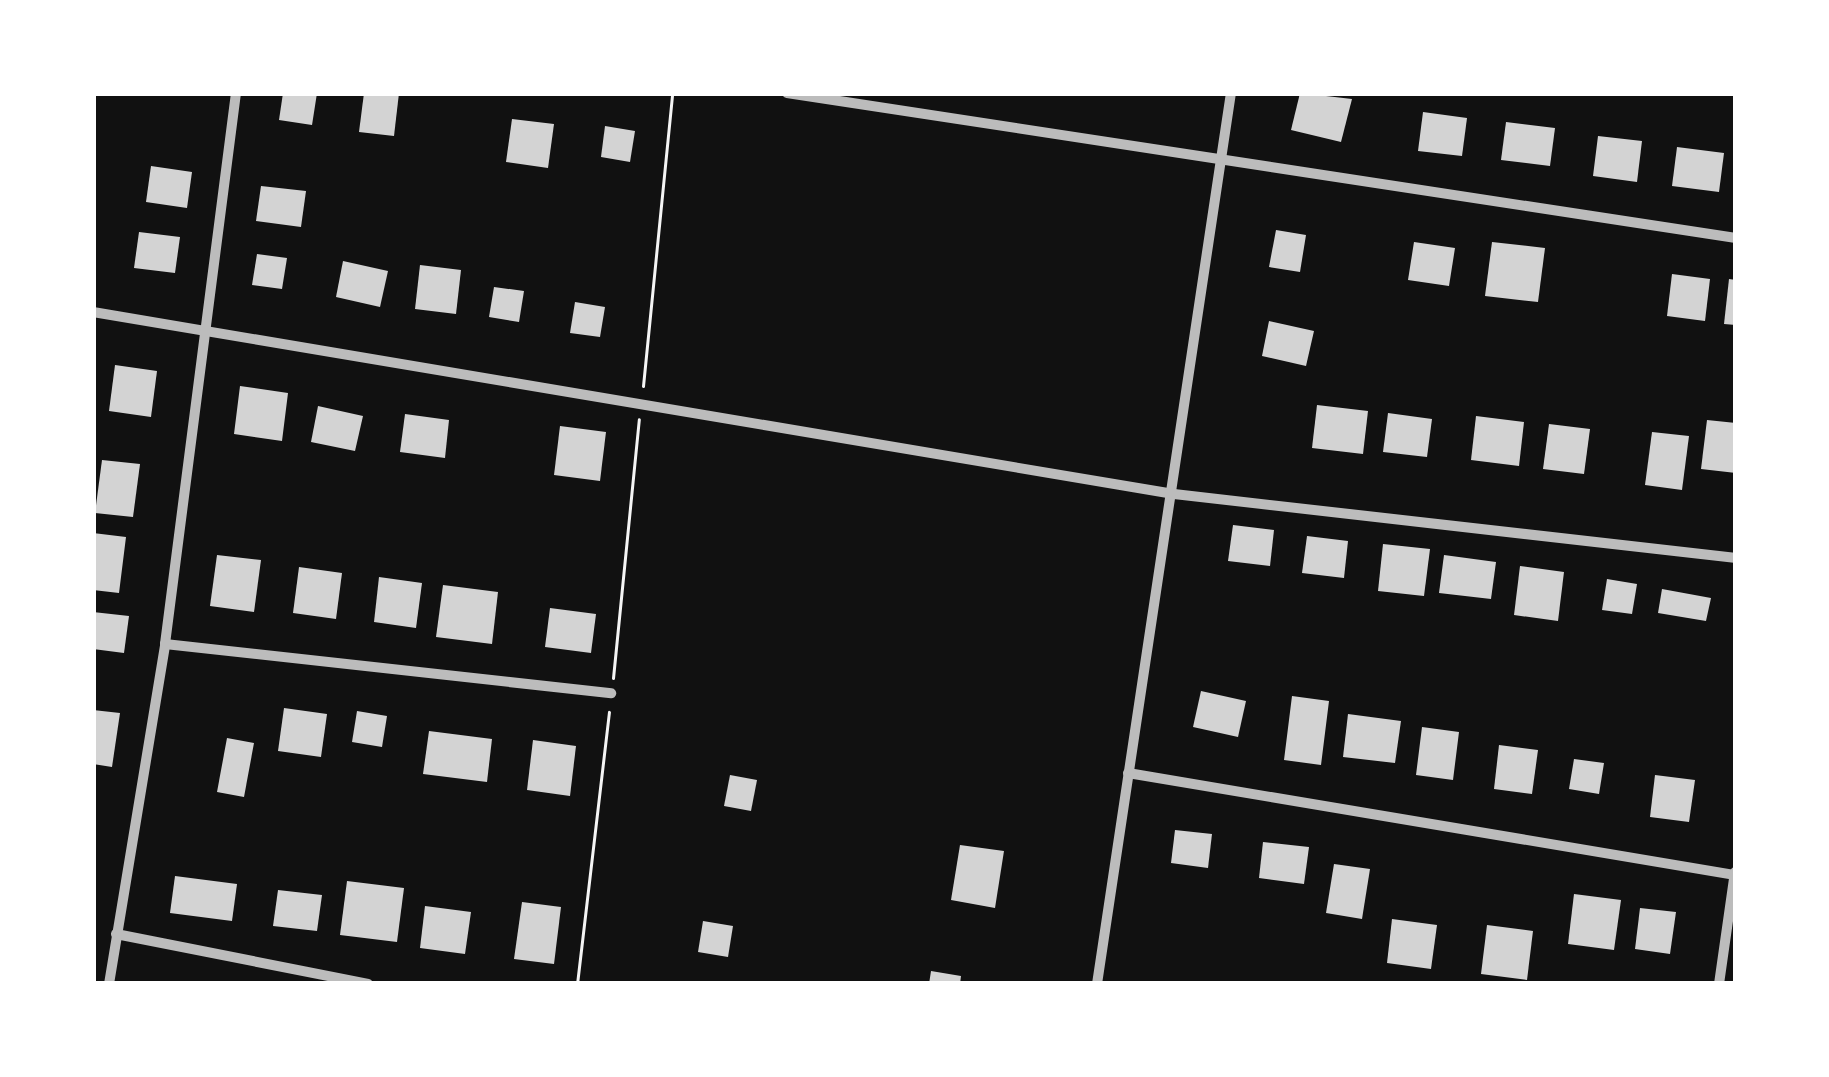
<!DOCTYPE html>
<style>
body{margin:0}
#map{position:relative;width:1829px;height:1077px;overflow:hidden;background:#111;font-family:Helvetica,sans-serif}
div>[style]{position:absolute}
[style*='--x']{left:calc(var(--x)*1px);top:calc(var(--y)*1px);width:calc(var(--w)*1px);rotate:calc(var(--a)*1deg)}
.building>*{inset:0;background:#d3d3d3}
.path>*{height:3px;margin:-1.5px;padding:0 1.5px;transform-origin:1.5px;border-radius:1.5px;background:#f5f5f5}
.minor>*{height:10px;margin:-5px;padding:0 5px;transform-origin:5px;border-radius:5px;background:#bcbcbc}
span{translate:-50% -50%;white-space:nowrap;text-align:center;line-height:1.15;-webkit-text-stroke:9px #fff;paint-order:stroke}
.frame{position:absolute;inset:0;border:96px solid #fff;pointer-events:none}
</style>
<div id="map">
<div class="building">
<i style="clip-path:polygon(283px 93px,317px 93px,312px 125px,279px 120px)"></i>
<i style="clip-path:polygon(364px 93px,399px 93px,394px 136px,359px 132px)"></i>
<i style="clip-path:polygon(1300px 93px,1352px 99px,1341px 142px,1291px 130px)"></i>
<i style="clip-path:polygon(1423px 112px,1467px 118px,1462px 156px,1418px 151px)"></i>
<i style="clip-path:polygon(512px 119px,554px 124px,548px 168px,506px 162px)"></i>
<i style="clip-path:polygon(1506px 122px,1555px 128px,1550px 166px,1501px 160px)"></i>
<i style="clip-path:polygon(605px 126px,635px 131px,630px 162px,601px 157px)"></i>
<i style="clip-path:polygon(1598px 136px,1642px 141px,1637px 182px,1593px 176px)"></i>
<i style="clip-path:polygon(1677px 147px,1724px 153px,1719px 192px,1672px 186px)"></i>
<i style="clip-path:polygon(151px 166px,192px 172px,187px 208px,146px 202px)"></i>
<i style="clip-path:polygon(261px 186px,306px 191px,301px 227px,256px 221px)"></i>
<i style="clip-path:polygon(1276px 230px,1306px 235px,1300px 272px,1269px 267px)"></i>
<i style="clip-path:polygon(139px 232px,180px 237px,175px 273px,134px 268px)"></i>
<i style="clip-path:polygon(1414px 242px,1455px 248px,1449px 286px,1408px 280px)"></i>
<i style="clip-path:polygon(1492px 242px,1545px 248px,1538px 302px,1485px 296px)"></i>
<i style="clip-path:polygon(257px 254px,287px 258px,282px 289px,252px 285px)"></i>
<i style="clip-path:polygon(343px 261px,388px 271px,380px 307px,336px 297px)"></i>
<i style="clip-path:polygon(420px 265px,461px 270px,456px 314px,415px 309px)"></i>
<i style="clip-path:polygon(1672px 274px,1710px 279px,1705px 321px,1667px 316px)"></i>
<i style="clip-path:polygon(1729px 279px,1736px 280px,1736px 325px,1724px 324px)"></i>
<i style="clip-path:polygon(494px 287px,524px 291px,519px 322px,489px 317px)"></i>
<i style="clip-path:polygon(575px 302px,605px 307px,600px 337px,570px 333px)"></i>
<i style="clip-path:polygon(1269px 321px,1314px 331px,1306px 366px,1262px 356px)"></i>
<i style="clip-path:polygon(115px 365px,157px 371px,151px 417px,109px 411px)"></i>
<i style="clip-path:polygon(240px 386px,288px 393px,282px 441px,234px 434px)"></i>
<i style="clip-path:polygon(1317px 405px,1368px 411px,1363px 454px,1312px 448px)"></i>
<i style="clip-path:polygon(318px 406px,363px 416px,355px 451px,311px 442px)"></i>
<i style="clip-path:polygon(1388px 413px,1432px 419px,1427px 457px,1383px 452px)"></i>
<i style="clip-path:polygon(405px 414px,449px 420px,445px 458px,400px 452px)"></i>
<i style="clip-path:polygon(1476px 416px,1524px 422px,1519px 466px,1471px 460px)"></i>
<i style="clip-path:polygon(1707px 420px,1736px 423px,1736px 473px,1701px 469px)"></i>
<i style="clip-path:polygon(1549px 424px,1590px 429px,1584px 474px,1543px 469px)"></i>
<i style="clip-path:polygon(560px 426px,606px 432px,600px 481px,554px 475px)"></i>
<i style="clip-path:polygon(1652px 432px,1689px 436px,1682px 490px,1645px 485px)"></i>
<i style="clip-path:polygon(102px 460px,140px 464px,133px 517px,95px 513px)"></i>
<i style="clip-path:polygon(1233px 525px,1274px 530px,1270px 566px,1228px 561px)"></i>
<i style="clip-path:polygon(93px 533px,126px 537px,119px 593px,93px 590px)"></i>
<i style="clip-path:polygon(1307px 536px,1348px 541px,1344px 578px,1302px 573px)"></i>
<i style="clip-path:polygon(1383px 544px,1430px 549px,1424px 596px,1378px 591px)"></i>
<i style="clip-path:polygon(217px 555px,261px 560px,254px 612px,210px 606px)"></i>
<i style="clip-path:polygon(1444px 555px,1496px 562px,1491px 599px,1439px 593px)"></i>
<i style="clip-path:polygon(1520px 566px,1564px 572px,1558px 621px,1514px 615px)"></i>
<i style="clip-path:polygon(299px 567px,342px 573px,336px 619px,293px 613px)"></i>
<i style="clip-path:polygon(379px 577px,422px 583px,416px 628px,374px 622px)"></i>
<i style="clip-path:polygon(1607px 579px,1637px 584px,1632px 614px,1602px 610px)"></i>
<i style="clip-path:polygon(443px 585px,498px 592px,492px 644px,436px 637px)"></i>
<i style="clip-path:polygon(1662px 589px,1711px 598px,1706px 621px,1658px 613px)"></i>
<i style="clip-path:polygon(550px 608px,596px 614px,591px 653px,545px 647px)"></i>
<i style="clip-path:polygon(93px 612px,129px 616px,124px 653px,93px 649px)"></i>
<i style="clip-path:polygon(1201px 691px,1246px 701px,1238px 737px,1193px 727px)"></i>
<i style="clip-path:polygon(1292px 696px,1329px 701px,1321px 765px,1284px 760px)"></i>
<i style="clip-path:polygon(284px 708px,327px 714px,321px 757px,278px 751px)"></i>
<i style="clip-path:polygon(93px 710px,120px 713px,112px 767px,93px 764px)"></i>
<i style="clip-path:polygon(357px 711px,387px 716px,382px 747px,352px 742px)"></i>
<i style="clip-path:polygon(1348px 714px,1401px 721px,1395px 763px,1343px 757px)"></i>
<i style="clip-path:polygon(1422px 727px,1459px 732px,1453px 780px,1416px 775px)"></i>
<i style="clip-path:polygon(429px 731px,492px 739px,487px 782px,423px 774px)"></i>
<i style="clip-path:polygon(227px 738px,254px 743px,244px 797px,217px 792px)"></i>
<i style="clip-path:polygon(533px 740px,576px 746px,570px 796px,527px 790px)"></i>
<i style="clip-path:polygon(1499px 745px,1538px 750px,1532px 794px,1494px 789px)"></i>
<i style="clip-path:polygon(1574px 759px,1604px 763px,1599px 794px,1569px 789px)"></i>
<i style="clip-path:polygon(730px 775px,757px 780px,751px 811px,724px 806px)"></i>
<i style="clip-path:polygon(1655px 775px,1695px 780px,1689px 822px,1650px 817px)"></i>
<i style="clip-path:polygon(1175px 830px,1212px 834px,1208px 868px,1171px 863px)"></i>
<i style="clip-path:polygon(1263px 842px,1309px 847px,1304px 884px,1259px 878px)"></i>
<i style="clip-path:polygon(960px 845px,1004px 851px,995px 908px,951px 900px)"></i>
<i style="clip-path:polygon(1334px 864px,1370px 869px,1362px 919px,1326px 913px)"></i>
<i style="clip-path:polygon(175px 876px,237px 884px,232px 921px,170px 913px)"></i>
<i style="clip-path:polygon(347px 881px,404px 888px,397px 942px,340px 935px)"></i>
<i style="clip-path:polygon(278px 890px,322px 895px,317px 931px,273px 926px)"></i>
<i style="clip-path:polygon(1574px 894px,1621px 900px,1614px 950px,1568px 944px)"></i>
<i style="clip-path:polygon(522px 902px,561px 907px,554px 964px,514px 959px)"></i>
<i style="clip-path:polygon(425px 906px,471px 912px,465px 954px,420px 948px)"></i>
<i style="clip-path:polygon(1640px 908px,1676px 912px,1670px 954px,1635px 949px)"></i>
<i style="clip-path:polygon(1392px 919px,1437px 925px,1431px 969px,1387px 963px)"></i>
<i style="clip-path:polygon(703px 921px,733px 926px,728px 957px,698px 952px)"></i>
<i style="clip-path:polygon(1487px 925px,1533px 931px,1527px 980px,1481px 974px)"></i>
<i style="clip-path:polygon(931px 971px,961px 976px,960px 984px,929px 984px)"></i>
</div>
<div class="path">
<i style="--x:643;--y:386;--w:294;--a:-84.3"></i>
<i style="--x:613;--y:678;--w:260;--a:-84.3"></i>
<i style="--x:577;--y:984;--w:274;--a:-83.3"></i>
</div>
<div class="minor">
<i style="--x:787;--y:93;--w:960;--a:8.69"></i>
<i style="--x:93;--y:312;--w:1096;--a:9.56"></i>
<i style="--x:1174;--y:494;--w:566;--a:6.5"></i>
<i style="--x:165;--y:644;--w:449;--a:6.3"></i>
<i style="--x:1128;--y:773;--w:616;--a:9.54"></i>
<i style="--x:116;--y:934;--w:257;--a:11.2"></i>
<i style="--x:109;--y:984;--w:345;--a:-80.6"></i>
<i style="--x:165;--y:644;--w:556;--a:-82.66"></i>
<i style="--x:1097;--y:984;--w:901;--a:-81.45"></i>
<i style="--x:1719;--y:984;--w:113;--a:-81.9"></i>
</div>
<div class="frame"></div>
</div>
